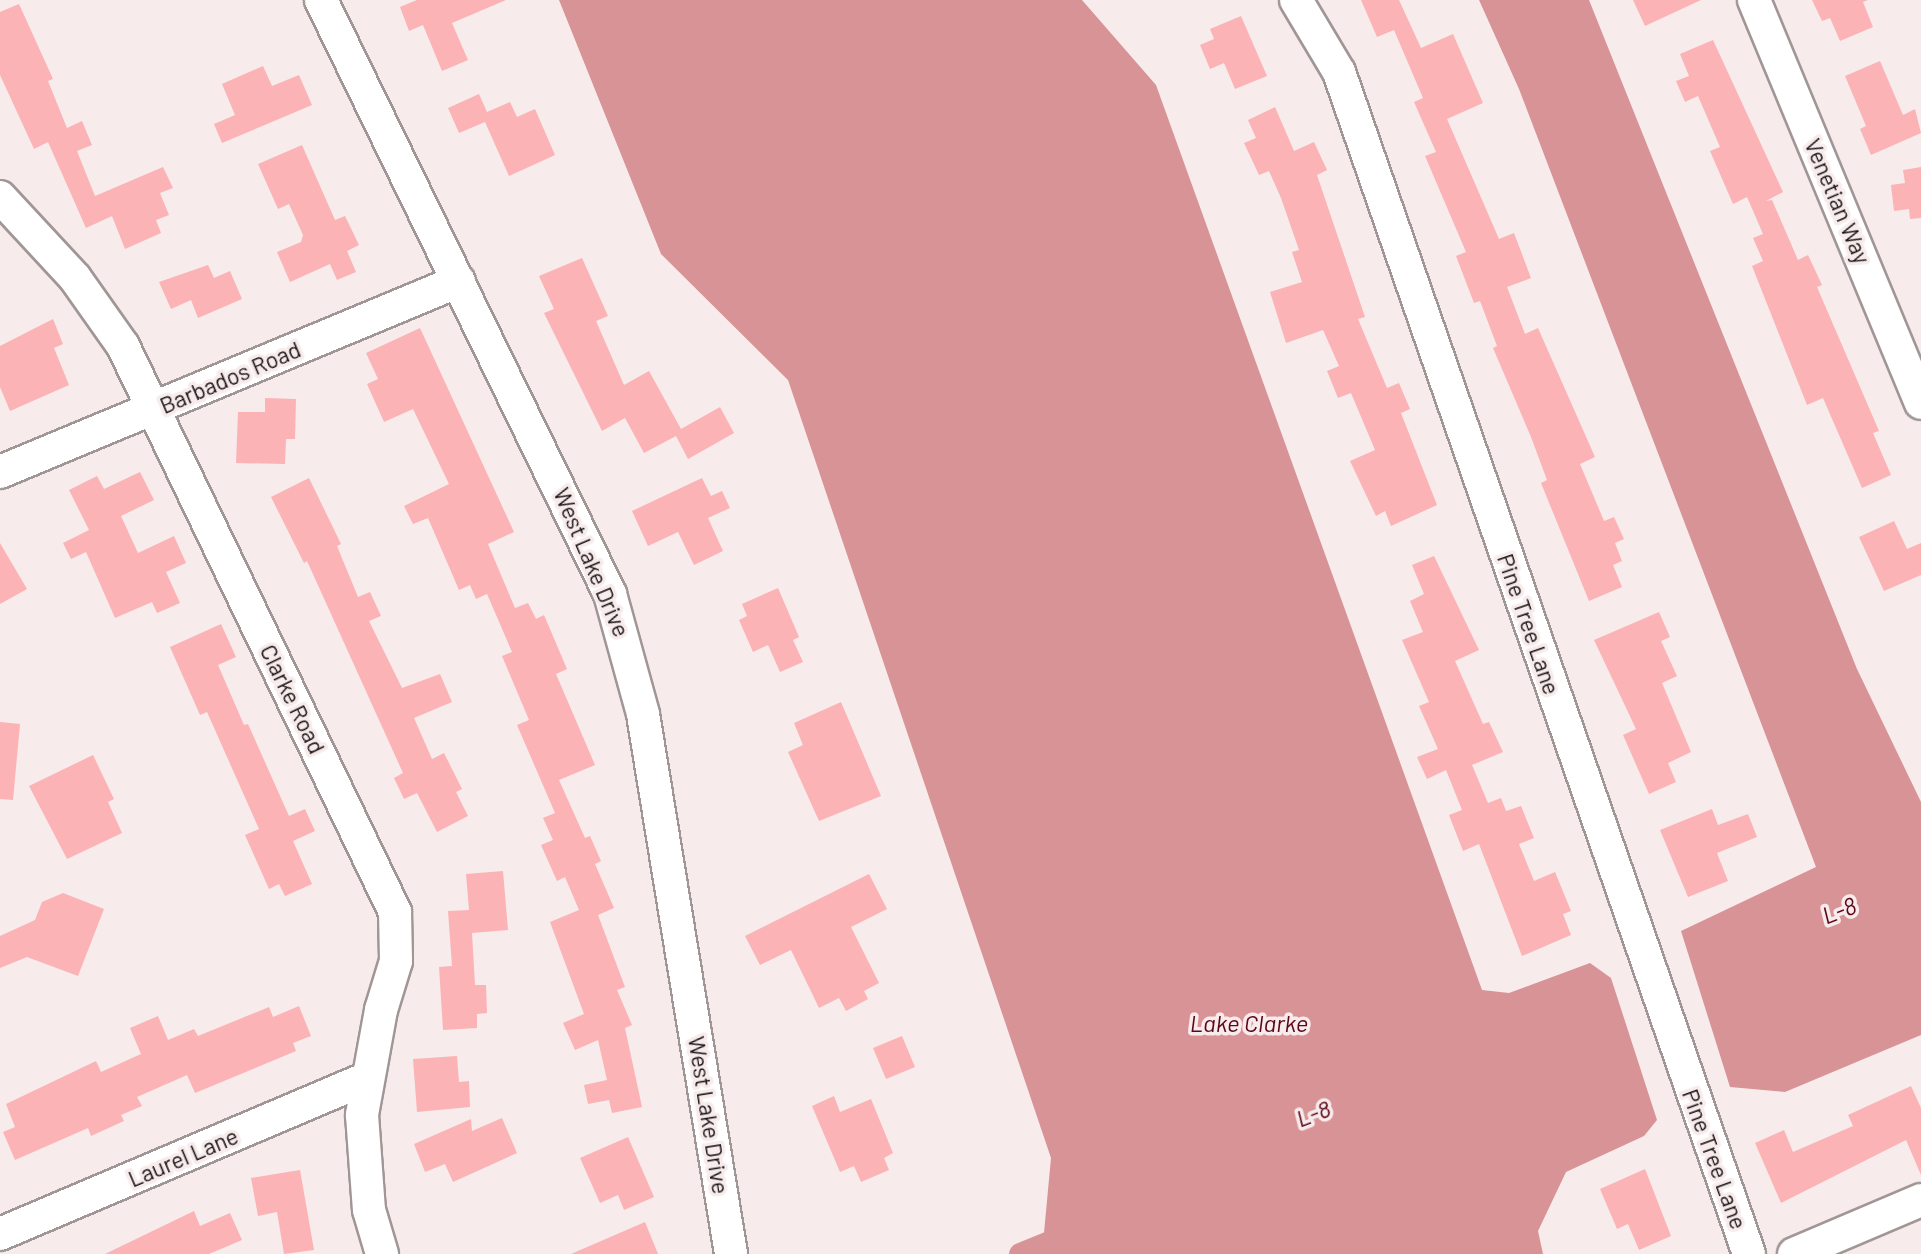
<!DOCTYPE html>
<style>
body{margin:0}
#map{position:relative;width:1921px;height:1254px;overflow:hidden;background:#f8ebeb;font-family:Barlow,sans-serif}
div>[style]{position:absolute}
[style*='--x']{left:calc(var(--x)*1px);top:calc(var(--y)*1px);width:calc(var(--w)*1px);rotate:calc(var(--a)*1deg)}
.water>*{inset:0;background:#d89396}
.canal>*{height:23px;margin:-11.5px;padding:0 11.5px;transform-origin:11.5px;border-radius:11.5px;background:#d89396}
.building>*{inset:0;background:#fbb3b6}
.roads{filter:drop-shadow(2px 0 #a19696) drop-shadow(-2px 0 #a19696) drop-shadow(0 2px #a19696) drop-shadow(0 -2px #a19696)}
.minor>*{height:32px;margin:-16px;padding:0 16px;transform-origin:16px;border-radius:16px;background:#fff}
span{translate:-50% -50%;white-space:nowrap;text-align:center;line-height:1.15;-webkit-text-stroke:7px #f8ebeb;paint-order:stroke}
.street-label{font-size:23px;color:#1a1616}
.water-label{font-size:24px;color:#5b0719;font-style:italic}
</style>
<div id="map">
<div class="water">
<i style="clip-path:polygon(559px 0,1082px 0,1156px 85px,1482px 990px,1509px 993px,1590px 963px,1611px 978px,1657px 1120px,1644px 1136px,1566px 1172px,1538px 1231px,1543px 1254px,1042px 1254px,1051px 1158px,788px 380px,661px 254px)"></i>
<i style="clip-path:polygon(1479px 0,1589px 0,1857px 669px,1921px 802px,1921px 1035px,1785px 1092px,1730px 1087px,1681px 931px,1816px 867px,1519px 89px)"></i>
</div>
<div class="canal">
<i style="--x:1020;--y:1254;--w:53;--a:-22.2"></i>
</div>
<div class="building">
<i style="clip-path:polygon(417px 0,506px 0,452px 23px,468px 60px,442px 71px,423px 25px,409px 31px,400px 7px)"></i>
<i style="clip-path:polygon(1361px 0,1399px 0,1421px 48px,1453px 34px,1483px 103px,1447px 119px,1499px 239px,1514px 233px,1531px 278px,1507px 287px,1525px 334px,1538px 328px,1595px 457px,1580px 464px,1604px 521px,1614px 517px,1624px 539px,1615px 543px,1622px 561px,1613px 565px,1622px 587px,1589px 601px,1541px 483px,1547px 480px,1531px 437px,1493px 348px,1497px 346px,1480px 301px,1474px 303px,1456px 256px,1466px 252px,1425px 156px,1436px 152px,1414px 102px,1423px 98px,1394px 30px,1377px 37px)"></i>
<i style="clip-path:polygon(1633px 0,1701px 0,1645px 26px)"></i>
<i style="clip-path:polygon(1812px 0,1868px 0,1863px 2px,1873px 27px,1840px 41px,1830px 18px,1822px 21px)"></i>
<i style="clip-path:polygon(19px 4px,53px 79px,48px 81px,67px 128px,82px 121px,92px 145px,77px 151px,95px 196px,163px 167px,173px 188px,160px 193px,169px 215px,156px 220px,161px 233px,125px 249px,112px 216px,86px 228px,48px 142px,34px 149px,0 75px,0 12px)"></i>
<i style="clip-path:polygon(1241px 16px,1267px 76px,1235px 89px,1224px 63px,1210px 69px,1200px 45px,1214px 39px,1210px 29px)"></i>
<i style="clip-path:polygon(1713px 40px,1783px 192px,1766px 201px,1772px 200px,1798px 260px,1808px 255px,1822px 285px,1817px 287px,1879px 431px,1873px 433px,1891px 475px,1862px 488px,1823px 398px,1807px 405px,1752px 266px,1763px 261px,1753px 238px,1763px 234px,1747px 197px,1733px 204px,1710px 151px,1720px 147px,1698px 96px,1685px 102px,1676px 81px,1689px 76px,1680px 54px)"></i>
<i style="clip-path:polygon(1880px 61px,1903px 115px,1915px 109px,1921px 133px,1871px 155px,1860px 129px,1866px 126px,1845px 76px)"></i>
<i style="clip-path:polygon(263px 66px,272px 86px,299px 75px,312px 105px,222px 143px,214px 124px,235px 115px,222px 84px)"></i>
<i style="clip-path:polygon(479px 94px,487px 112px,510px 102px,517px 117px,535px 109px,555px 155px,509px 176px,485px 122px,459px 133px,448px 108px)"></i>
<i style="clip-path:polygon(1275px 107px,1294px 151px,1314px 142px,1327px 170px,1317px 175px,1365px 317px,1358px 319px,1387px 388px,1399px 383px,1410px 409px,1401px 413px,1437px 505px,1391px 526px,1385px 511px,1376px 516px,1350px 461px,1375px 450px,1351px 393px,1338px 398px,1327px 371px,1339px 366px,1323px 330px,1286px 343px,1270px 292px,1302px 282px,1292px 252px,1299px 250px,1281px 198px,1269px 171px,1259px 175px,1244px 143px,1256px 138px,1248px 120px)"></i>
<i style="clip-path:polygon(302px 145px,335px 220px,345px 216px,359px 245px,347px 251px,356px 272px,337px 280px,330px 264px,290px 282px,277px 252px,301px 242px,303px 235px,289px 204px,278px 209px,258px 164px)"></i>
<i style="clip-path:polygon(1921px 167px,1921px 218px,1910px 219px,1909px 209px,1894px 211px,1891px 185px,1905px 183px,1903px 170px)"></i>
<i style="clip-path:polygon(582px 258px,608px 316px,596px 321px,624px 385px,649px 371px,681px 429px,720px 407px,734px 433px,688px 459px,676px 436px,644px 453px,625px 418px,602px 431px,544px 313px,554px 309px,539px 276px)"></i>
<i style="clip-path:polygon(208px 265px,214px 278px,230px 271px,242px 299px,198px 318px,191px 300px,171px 309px,159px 282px)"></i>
<i style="clip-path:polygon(53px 319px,63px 344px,54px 348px,69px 385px,10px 411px,0 387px,0 346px)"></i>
<i style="clip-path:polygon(420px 328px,514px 532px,488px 544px,515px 608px,528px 603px,536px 619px,544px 615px,567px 669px,556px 674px,595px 765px,559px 780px,585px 838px,590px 836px,601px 861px,595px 864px,614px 908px,598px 915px,625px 987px,617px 990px,632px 1025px,625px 1028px,642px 1107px,612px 1113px,609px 1100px,588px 1104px,584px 1085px,607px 1080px,598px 1040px,575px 1050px,563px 1023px,584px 1014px,550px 922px,579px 910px,565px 877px,557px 881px,541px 845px,553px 840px,543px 818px,555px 813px,517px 725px,529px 720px,502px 656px,512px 652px,487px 594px,476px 599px,470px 585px,459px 590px,428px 518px,413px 524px,404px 506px,449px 484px,413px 409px,384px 422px,367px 384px,378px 379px,366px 353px)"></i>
<i style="clip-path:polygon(265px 398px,296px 399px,295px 439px,286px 439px,285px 464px,236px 463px,238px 412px,265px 412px)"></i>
<i style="clip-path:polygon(140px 472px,154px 500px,121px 516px,138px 553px,174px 536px,186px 563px,166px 572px,180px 603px,157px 613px,152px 602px,115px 618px,86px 552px,71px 559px,63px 543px,89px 530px,69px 490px,97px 476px,104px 489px)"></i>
<i style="clip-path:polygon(309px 478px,341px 544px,337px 546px,358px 597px,370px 592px,381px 616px,369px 621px,402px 688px,440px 674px,452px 702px,414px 718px,432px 759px,444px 753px,462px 789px,456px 792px,468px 816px,437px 832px,417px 793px,404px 799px,394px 778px,403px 773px,307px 561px,304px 563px,271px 497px)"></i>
<i style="clip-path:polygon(702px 478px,711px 496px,722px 491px,730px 508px,708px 518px,723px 551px,694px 565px,678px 532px,648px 546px,632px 511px)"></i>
<i style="clip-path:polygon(1894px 521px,1907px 549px,1921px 543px,1921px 575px,1884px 591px,1859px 537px)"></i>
<i style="clip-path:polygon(0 543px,27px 589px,0 604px)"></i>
<i style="clip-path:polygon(1434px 556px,1479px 650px,1455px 661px,1483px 724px,1489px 722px,1503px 752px,1472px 765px,1488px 803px,1501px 798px,1506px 811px,1521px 806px,1534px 838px,1519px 844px,1534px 881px,1555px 872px,1571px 911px,1563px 914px,1571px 935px,1522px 956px,1479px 844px,1463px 851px,1449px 815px,1462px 810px,1446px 770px,1427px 779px,1417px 757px,1438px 749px,1419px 706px,1429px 702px,1402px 640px,1423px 632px,1410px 601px,1424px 594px,1412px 565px)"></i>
<i style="clip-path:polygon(778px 588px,799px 637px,793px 640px,803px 662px,780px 672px,768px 645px,753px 652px,739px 620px,747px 616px,742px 604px)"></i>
<i style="clip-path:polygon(1659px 612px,1670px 637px,1661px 641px,1677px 676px,1662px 683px,1691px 752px,1668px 763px,1676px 782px,1649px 794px,1623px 735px,1636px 729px,1594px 640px)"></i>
<i style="clip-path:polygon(221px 624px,236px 657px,218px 665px,244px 725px,248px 724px,289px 816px,305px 809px,315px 831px,293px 841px,312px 884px,285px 896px,279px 884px,269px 889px,245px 835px,259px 829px,207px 712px,200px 715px,170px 647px)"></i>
<i style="clip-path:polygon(841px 702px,881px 796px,819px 821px,788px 752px,803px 745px,794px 723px)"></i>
<i style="clip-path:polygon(0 722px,20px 724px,13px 800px,0 799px)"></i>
<i style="clip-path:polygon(93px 755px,114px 799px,108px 802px,122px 833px,67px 859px,29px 786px)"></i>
<i style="clip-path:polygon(1712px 809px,1718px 825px,1748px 814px,1757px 837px,1717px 853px,1728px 881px,1688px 897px,1660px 830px)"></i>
<i style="clip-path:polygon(503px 871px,508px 930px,472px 933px,475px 985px,486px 985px,487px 1013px,477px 1014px,477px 1028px,443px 1030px,439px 967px,452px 966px,448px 911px,469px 910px,466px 874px)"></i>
<i style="clip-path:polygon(869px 874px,887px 909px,851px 927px,879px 983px,864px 991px,868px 999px,846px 1011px,839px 998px,819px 1008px,791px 950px,760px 965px,745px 936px)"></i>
<i style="clip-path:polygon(63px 893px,104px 909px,78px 976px,27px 957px,0 968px,0 936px,35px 920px,42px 902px)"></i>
<i style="clip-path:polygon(299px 1006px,311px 1036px,293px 1043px,296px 1051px,195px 1093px,187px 1075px,137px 1097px,142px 1106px,121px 1115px,124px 1121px,91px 1136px,88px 1128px,15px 1160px,3px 1132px,15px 1127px,6px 1104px,96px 1061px,101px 1072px,141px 1054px,130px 1028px,158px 1016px,168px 1040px,194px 1029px,198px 1036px,269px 1007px,273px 1017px)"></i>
<i style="clip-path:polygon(902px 1036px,915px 1067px,886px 1079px,873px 1048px)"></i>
<i style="clip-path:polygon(457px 1056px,459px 1082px,469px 1081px,470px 1107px,417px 1112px,413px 1059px)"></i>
<i style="clip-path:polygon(1911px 1086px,1921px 1108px,1921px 1175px,1906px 1140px,1781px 1203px,1755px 1143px,1784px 1130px,1793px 1152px,1853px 1126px,1848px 1115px)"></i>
<i style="clip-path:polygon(834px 1096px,840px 1112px,871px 1099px,893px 1153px,884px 1158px,889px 1170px,861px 1182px,854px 1166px,840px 1172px,812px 1106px)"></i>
<i style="clip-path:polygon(502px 1118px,517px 1153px,453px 1182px,445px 1164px,425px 1172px,414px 1144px,471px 1119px,472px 1131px)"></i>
<i style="clip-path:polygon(628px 1137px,654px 1197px,624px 1210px,618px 1195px,600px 1203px,580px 1158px)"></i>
<i style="clip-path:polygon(1645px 1169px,1671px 1236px,1639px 1250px,1628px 1224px,1617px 1229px,1600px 1189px)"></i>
<i style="clip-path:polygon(300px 1170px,314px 1250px,284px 1254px,277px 1212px,258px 1216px,251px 1178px)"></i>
<i style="clip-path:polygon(194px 1211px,200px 1226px,230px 1213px,242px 1240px,209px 1254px,105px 1254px)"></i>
<i style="clip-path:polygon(645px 1222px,658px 1254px,571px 1254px)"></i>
</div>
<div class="roads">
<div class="minor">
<i style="--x:321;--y:0;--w:661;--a:64.06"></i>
<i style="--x:610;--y:594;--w:124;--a:74.6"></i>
<i style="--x:643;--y:714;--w:547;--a:80.74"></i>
<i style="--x:1296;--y:0;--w:84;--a:59.2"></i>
<i style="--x:1339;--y:72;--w:1251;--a:70.87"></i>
<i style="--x:1754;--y:0;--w:436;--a:67.5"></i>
<i style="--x:0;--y:197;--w:110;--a:47.2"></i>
<i style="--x:75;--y:278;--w:83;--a:54.8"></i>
<i style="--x:123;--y:346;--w:628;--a:64.33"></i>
<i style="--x:395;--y:912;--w:49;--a:88.8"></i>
<i style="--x:396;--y:961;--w:51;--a:107"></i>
<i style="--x:381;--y:1010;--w:107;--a:100.3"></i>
<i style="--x:362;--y:1115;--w:95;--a:85.8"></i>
<i style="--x:369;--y:1210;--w:46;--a:73.5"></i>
<i style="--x:0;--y:472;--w:497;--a:-22.6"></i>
<i style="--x:0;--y:1234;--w:397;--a:-23"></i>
<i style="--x:1794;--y:1254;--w:138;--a:-23"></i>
</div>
</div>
<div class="street-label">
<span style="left:1838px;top:201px;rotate:67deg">Venetian Way</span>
<span style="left:230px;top:377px;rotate:-23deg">Barbados Road</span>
<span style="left:592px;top:562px;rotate:67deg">West Lake Drive</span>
<span style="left:1529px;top:624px;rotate:71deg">Pine Tree Lane</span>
<span style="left:293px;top:699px;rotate:64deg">Clarke Road</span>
<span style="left:709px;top:1115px;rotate:81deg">West Lake Drive</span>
<span style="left:183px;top:1157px;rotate:-23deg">Laurel Lane</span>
<span style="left:1715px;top:1159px;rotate:70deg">Pine Tree Lane</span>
</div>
<div class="water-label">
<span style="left:1839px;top:910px;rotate:-21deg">L-8</span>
<span style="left:1249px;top:1023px">Lake Clarke</span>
<span style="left:1313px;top:1113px;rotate:-21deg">L-8</span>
</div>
</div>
